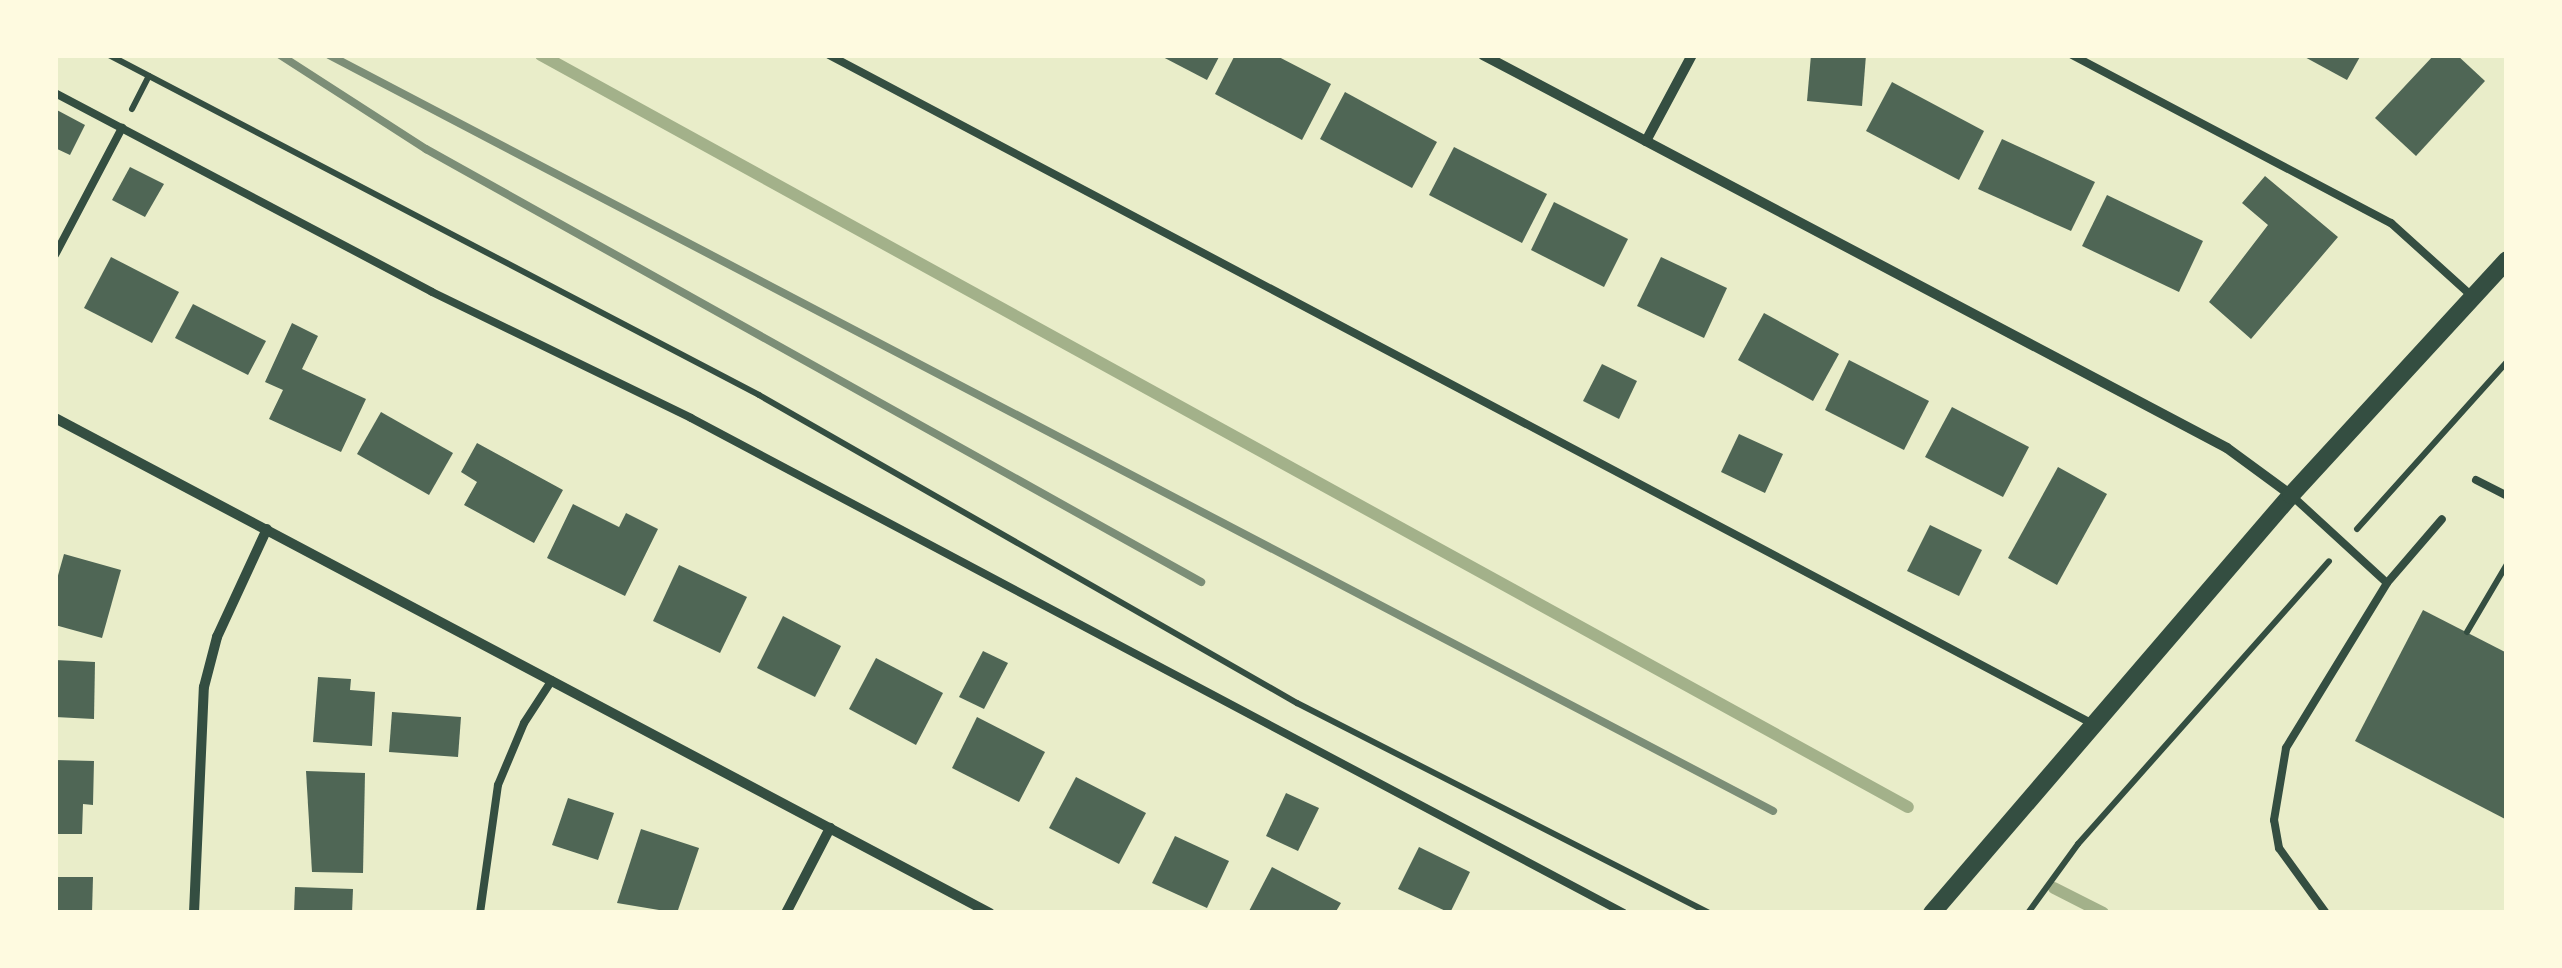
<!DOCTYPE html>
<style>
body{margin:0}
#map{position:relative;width:2562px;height:968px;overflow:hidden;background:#e9edc9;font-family:"Sofia Sans Condensed",sans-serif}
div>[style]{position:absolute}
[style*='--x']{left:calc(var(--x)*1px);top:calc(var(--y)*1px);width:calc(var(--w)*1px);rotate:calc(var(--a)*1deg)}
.stream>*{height:12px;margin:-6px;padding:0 6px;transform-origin:6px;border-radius:6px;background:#a3b18a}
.building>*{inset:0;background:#4f6655}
.path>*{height:6px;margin:-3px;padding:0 3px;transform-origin:3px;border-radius:3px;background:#344e41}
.service>*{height:8px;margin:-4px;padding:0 4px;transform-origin:4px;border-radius:4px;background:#344e41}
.minor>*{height:10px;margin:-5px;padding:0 5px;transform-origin:5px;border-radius:5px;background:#344e41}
.tertiary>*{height:18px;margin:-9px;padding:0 9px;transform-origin:9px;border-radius:9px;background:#344e41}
.rail>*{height:8px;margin:-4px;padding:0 4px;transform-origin:4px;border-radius:4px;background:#7c8e77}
span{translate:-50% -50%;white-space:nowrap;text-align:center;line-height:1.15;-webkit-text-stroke:8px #fefae0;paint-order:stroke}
.frame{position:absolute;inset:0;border:58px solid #fefae0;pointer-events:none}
</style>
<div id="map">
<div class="stream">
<i style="--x:541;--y:55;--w:1560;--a:28.82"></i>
<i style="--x:2054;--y:888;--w:55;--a:27"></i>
</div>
<div class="building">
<i style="clip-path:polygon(1159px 55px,1220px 55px,1207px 80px)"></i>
<i style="clip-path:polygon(1235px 55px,1275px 55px,1331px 84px,1302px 140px,1215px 94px)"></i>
<i style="clip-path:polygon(1811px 55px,1866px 55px,1862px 106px,1807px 101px)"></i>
<i style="clip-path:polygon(2301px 55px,2361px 55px,2347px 80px)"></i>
<i style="clip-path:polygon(2434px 55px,2457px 55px,2485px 81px,2416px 156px,2375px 118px)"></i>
<i style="clip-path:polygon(1892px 82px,1984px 131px,1959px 180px,1866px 131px)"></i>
<i style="clip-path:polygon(1345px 92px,1437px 142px,1412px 188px,1320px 139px)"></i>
<i style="clip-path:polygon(55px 109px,85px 125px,70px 155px,55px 148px)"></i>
<i style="clip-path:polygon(2002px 139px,2095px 182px,2071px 231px,1978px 189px)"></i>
<i style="clip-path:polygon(1454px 147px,1547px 194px,1522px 243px,1429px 195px)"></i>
<i style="clip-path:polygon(130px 167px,164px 184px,145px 217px,112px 200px)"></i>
<i style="clip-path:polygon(2265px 176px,2338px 237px,2251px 339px,2209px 302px,2268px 225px,2242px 203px)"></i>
<i style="clip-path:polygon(2107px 195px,2203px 241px,2179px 292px,2082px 246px)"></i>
<i style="clip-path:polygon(1554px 202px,1628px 239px,1604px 287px,1531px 250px)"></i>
<i style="clip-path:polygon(111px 257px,179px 292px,152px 343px,84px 308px)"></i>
<i style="clip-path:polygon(1661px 257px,1727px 288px,1704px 338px,1637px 306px)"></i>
<i style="clip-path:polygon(193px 304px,266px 341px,248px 375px,175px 338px)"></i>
<i style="clip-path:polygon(1764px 313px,1839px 354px,1813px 401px,1738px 360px)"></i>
<i style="clip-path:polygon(292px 323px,318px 336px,302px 369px,366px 399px,341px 452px,269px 419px,283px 390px,265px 382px)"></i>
<i style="clip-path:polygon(1849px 360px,1929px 401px,1904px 450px,1825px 410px)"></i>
<i style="clip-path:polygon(1602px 364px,1637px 381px,1619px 419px,1583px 401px)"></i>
<i style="clip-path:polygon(1952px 407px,2029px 447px,2003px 497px,1925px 457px)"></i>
<i style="clip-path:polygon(381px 412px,453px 453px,429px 495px,357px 454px)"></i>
<i style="clip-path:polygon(1739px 434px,1783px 454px,1765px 493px,1721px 472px)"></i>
<i style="clip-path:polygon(477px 443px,563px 490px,534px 543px,464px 505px,477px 482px,461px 472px)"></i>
<i style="clip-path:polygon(2058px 467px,2107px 494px,2057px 585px,2008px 558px)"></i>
<i style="clip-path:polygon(573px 504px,619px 527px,626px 513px,658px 529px,625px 596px,547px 558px)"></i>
<i style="clip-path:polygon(1930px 525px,1982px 550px,1959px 596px,1907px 571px)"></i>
<i style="clip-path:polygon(64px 554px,121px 570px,102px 638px,55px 625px,55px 586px)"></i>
<i style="clip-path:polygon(679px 565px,747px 597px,720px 653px,653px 621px)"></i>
<i style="clip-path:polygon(2423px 610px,2507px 653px,2507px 820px,2355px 741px)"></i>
<i style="clip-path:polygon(783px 616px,841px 646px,815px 697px,757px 668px)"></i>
<i style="clip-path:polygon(983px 651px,1008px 663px,984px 709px,959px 697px)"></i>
<i style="clip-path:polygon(876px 658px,943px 693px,916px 745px,849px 709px)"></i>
<i style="clip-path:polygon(55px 660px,95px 662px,94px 719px,55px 717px)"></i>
<i style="clip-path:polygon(318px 677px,351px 679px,350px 690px,375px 692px,372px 746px,313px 742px)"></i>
<i style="clip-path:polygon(392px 712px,461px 717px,458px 757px,389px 752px)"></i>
<i style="clip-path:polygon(977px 717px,1045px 752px,1019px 802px,952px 768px)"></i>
<i style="clip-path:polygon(55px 760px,94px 761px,93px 805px,83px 804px,82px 834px,55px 834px)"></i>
<i style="clip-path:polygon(306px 771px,365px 773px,363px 873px,312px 872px)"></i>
<i style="clip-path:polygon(1076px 777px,1146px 813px,1119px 864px,1049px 828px)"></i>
<i style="clip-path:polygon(1286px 793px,1319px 808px,1298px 851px,1266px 836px)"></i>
<i style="clip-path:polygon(568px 798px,614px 813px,598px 860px,552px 845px)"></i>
<i style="clip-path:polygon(641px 829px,699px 848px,677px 913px,617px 903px)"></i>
<i style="clip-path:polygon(1175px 836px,1229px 861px,1207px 908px,1152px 883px)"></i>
<i style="clip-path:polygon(1419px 847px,1470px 872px,1450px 913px,1398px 889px)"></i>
<i style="clip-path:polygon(1272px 867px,1341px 903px,1335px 913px,1248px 913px)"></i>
<i style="clip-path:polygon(55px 877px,93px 877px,92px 913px,55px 913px)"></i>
<i style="clip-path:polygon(295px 887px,353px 889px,352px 913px,294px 913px)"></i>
</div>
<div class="path">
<i style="--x:109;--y:55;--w:734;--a:27.61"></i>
<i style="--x:759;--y:395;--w:620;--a:29.79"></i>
<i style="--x:1297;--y:703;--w:462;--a:27"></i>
<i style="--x:132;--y:109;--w:37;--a:-63"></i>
<i style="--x:2357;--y:529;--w:224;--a:-48.1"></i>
<i style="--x:2467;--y:632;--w:79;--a:-59.5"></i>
<i style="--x:2028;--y:913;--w:85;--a:-54.1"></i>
<i style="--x:2078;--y:844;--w:378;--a:-48.4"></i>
</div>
<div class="service">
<i style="--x:829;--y:55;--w:1430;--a:27.89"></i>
<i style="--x:2072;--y:55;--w:361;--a:27.8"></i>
<i style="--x:2391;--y:223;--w:110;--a:42.1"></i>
<i style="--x:55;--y:93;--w:426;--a:27.8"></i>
<i style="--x:432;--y:292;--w:288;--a:25.9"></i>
<i style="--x:691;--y:418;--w:1056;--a:27.95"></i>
<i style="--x:55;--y:255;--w:144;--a:-62.2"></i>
<i style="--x:2476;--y:480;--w:35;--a:27"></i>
<i style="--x:2291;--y:495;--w:130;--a:42.5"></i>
<i style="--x:480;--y:913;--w:129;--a:-82"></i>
<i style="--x:498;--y:785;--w:67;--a:-67.2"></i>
<i style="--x:524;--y:723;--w:51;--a:-56.9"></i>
<i style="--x:2326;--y:913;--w:80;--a:-125.9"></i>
<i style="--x:2279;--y:848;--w:28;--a:-100"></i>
<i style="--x:2274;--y:820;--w:73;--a:-80.5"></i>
<i style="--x:2286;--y:748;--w:193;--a:-58.5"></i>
<i style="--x:2387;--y:583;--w:84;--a:-49.3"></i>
</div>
<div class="minor">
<i style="--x:1483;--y:55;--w:841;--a:27.84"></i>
<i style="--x:2227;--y:448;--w:79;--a:36.3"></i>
<i style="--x:1646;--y:141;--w:98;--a:-61.9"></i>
<i style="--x:55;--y:418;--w:1058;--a:27.9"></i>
<i style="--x:194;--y:913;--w:226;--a:-87.5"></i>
<i style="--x:204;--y:687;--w:52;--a:-75.4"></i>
<i style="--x:217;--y:637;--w:119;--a:-65.2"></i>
<i style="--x:786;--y:913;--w:96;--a:-62.6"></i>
</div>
<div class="tertiary">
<i style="--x:1932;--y:913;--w:551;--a:-49.34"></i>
<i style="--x:2291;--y:495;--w:319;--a:-47.4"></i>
</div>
<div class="rail">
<i style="--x:280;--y:55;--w:174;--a:32.8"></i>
<i style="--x:426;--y:149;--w:888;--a:29.19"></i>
<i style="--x:329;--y:55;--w:1630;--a:27.63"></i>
</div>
<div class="frame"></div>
</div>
